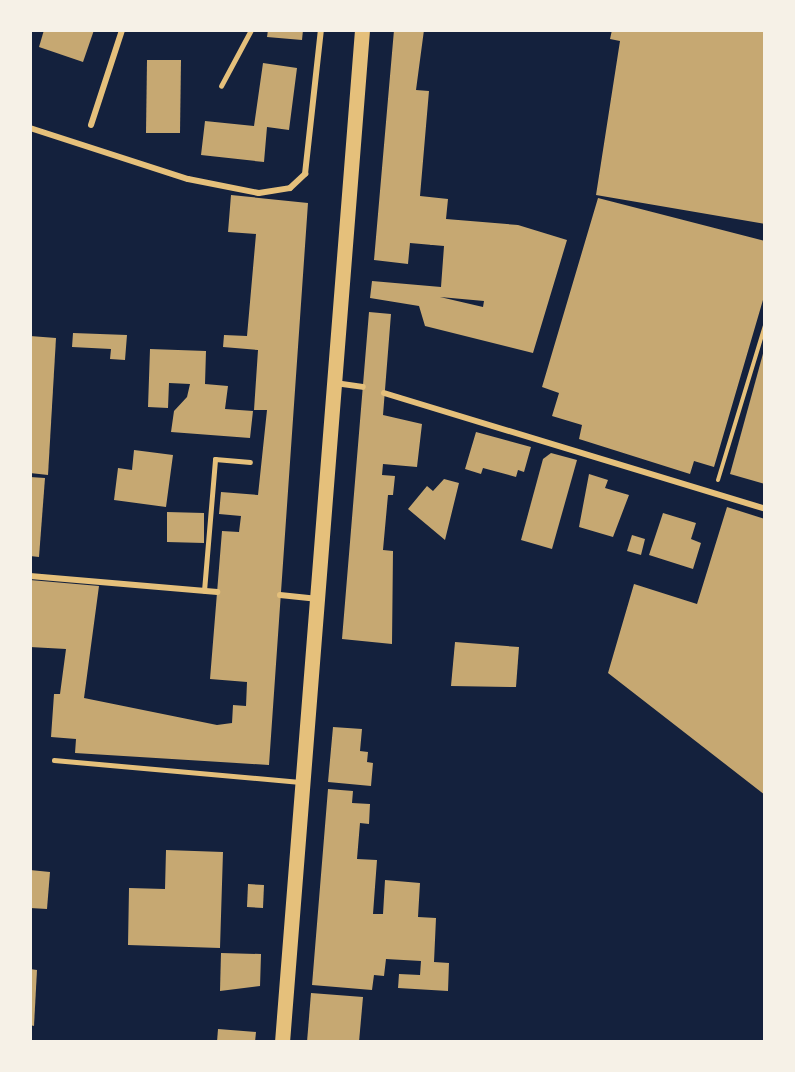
<!DOCTYPE html>
<style>
body{margin:0}
#map{position:relative;width:795px;height:1072px;overflow:hidden;background:#14213d;font-family:Manrope,sans-serif}
div>[style]{position:absolute}
[style*='--x']{left:calc(var(--x)*1px);top:calc(var(--y)*1px);width:calc(var(--w)*1px);rotate:calc(var(--a)*1deg)}
.building>*{inset:0;background:#c6a872}
.path>*{height:4px;margin:-2px;padding:0 2px;transform-origin:2px;border-radius:2px;background:#e5c07b}
.service>*{height:4.5px;margin:-2.25px;padding:0 2.25px;transform-origin:2.25px;border-radius:2.25px;background:#e5c07b}
.minor>*{height:6px;margin:-3px;padding:0 3px;transform-origin:3px;border-radius:3px;background:#e5c07b}
.primary>*{height:15px;margin:-7.5px;padding:0 7.5px;transform-origin:7.5px;border-radius:7.5px;background:#e5c07b}
span{translate:-50% -50%;white-space:nowrap;text-align:center;line-height:1.15;-webkit-text-stroke:6px #f6f1e7;paint-order:stroke}
.frame{position:absolute;inset:0;border:32px solid #f6f1e7;pointer-events:none}
</style>
<div id="map">
<div class="building">
<i style="clip-path:polygon(44px 30px,94px 30px,83px 62px,39px 47px)"></i>
<i style="clip-path:polygon(268px 30px,303px 30px,302px 40px,267px 37px)"></i>
<i style="clip-path:polygon(evenodd,394px 30px,424px 30px,416px 90px,429px 91px,420px 196px,448px 199px,446px 219px,518px 225px,567px 240px,533px 353px,425px 326px,419px 306px,370px 298px,372px 281px,441px 287px,444px 246px,410px 243px,408px 264px,374px 260px,394px 30px,440px 297px,484px 301px,483px 307px,440px 297px)"></i>
<i style="clip-path:polygon(612px 30px,765px 32px,765px 224px,596px 195px,620px 41px,610px 39px)"></i>
<i style="clip-path:polygon(147px 60px,181px 60px,180px 133px,146px 133px)"></i>
<i style="clip-path:polygon(263px 63px,297px 68px,289px 130px,267px 127px,264px 162px,201px 155px,205px 121px,254px 126px)"></i>
<i style="clip-path:polygon(231px 195px,308px 203px,269px 765px,75px 753px,76px 739px,51px 737px,54px 694px,60px 694px,66px 649px,30px 647px,30px 580px,99px 586px,84px 698px,217px 725px,232px 723px,233px 705px,246px 706px,247px 682px,210px 679px,222px 531px,239px 532px,241px 516px,219px 514px,221px 492px,258px 495px,267px 410px,254px 410px,258px 350px,223px 347px,224px 335px,247px 336px,256px 234px,228px 232px)"></i>
<i style="clip-path:polygon(598px 198px,765px 241px,765px 293px,714px 467px,694px 461px,690px 474px,579px 439px,582px 425px,552px 416px,559px 393px,542px 387px)"></i>
<i style="clip-path:polygon(369px 312px,391px 314px,383px 415px,422px 424px,417px 467px,383px 464px,382px 475px,395px 476px,393px 495px,388px 495px,383px 550px,393px 551px,392px 644px,342px 639px)"></i>
<i style="clip-path:polygon(73px 333px,127px 335px,125px 360px,110px 359px,111px 349px,72px 347px)"></i>
<i style="clip-path:polygon(30px 336px,56px 338px,48px 475px,30px 473px)"></i>
<i style="clip-path:polygon(150px 349px,206px 351px,205px 384px,228px 386px,225px 409px,253px 411px,250px 438px,171px 432px,174px 411px,187px 397px,190px 384px,169px 383px,168px 408px,148px 407px)"></i>
<i style="clip-path:polygon(764px 350px,765px 350px,765px 484px,730px 474px)"></i>
<i style="clip-path:polygon(476px 432px,531px 447px,524px 472px,518px 470px,516px 477px,483px 468px,481px 474px,465px 469px)"></i>
<i style="clip-path:polygon(134px 450px,173px 455px,166px 507px,114px 500px,118px 468px,132px 470px)"></i>
<i style="clip-path:polygon(551px 453px,577px 460px,552px 549px,521px 540px,543px 459px)"></i>
<i style="clip-path:polygon(589px 474px,608px 480px,605px 488px,629px 495px,613px 537px,579px 527px)"></i>
<i style="clip-path:polygon(30px 477px,45px 478px,39px 557px,30px 556px)"></i>
<i style="clip-path:polygon(444px 479px,459px 483px,445px 540px,408px 509px,427px 486px,433px 491px)"></i>
<i style="clip-path:polygon(727px 507px,765px 519px,765px 795px,608px 673px,634px 584px,697px 604px)"></i>
<i style="clip-path:polygon(167px 512px,204px 513px,204px 543px,167px 542px)"></i>
<i style="clip-path:polygon(663px 513px,696px 523px,691px 539px,701px 543px,693px 569px,649px 555px)"></i>
<i style="clip-path:polygon(632px 535px,645px 539px,641px 555px,627px 551px)"></i>
<i style="clip-path:polygon(455px 642px,519px 647px,516px 687px,451px 686px)"></i>
<i style="clip-path:polygon(333px 727px,362px 729px,360px 751px,368px 752px,367px 762px,373px 763px,371px 786px,328px 782px)"></i>
<i style="clip-path:polygon(328px 789px,353px 791px,352px 803px,370px 804px,369px 824px,360px 823px,357px 859px,377px 860px,373px 914px,383px 914px,385px 880px,420px 883px,418px 917px,436px 918px,434px 962px,449px 963px,448px 991px,398px 988px,399px 974px,420px 975px,421px 961px,386px 959px,384px 976px,374px 975px,372px 990px,312px 985px)"></i>
<i style="clip-path:polygon(166px 850px,223px 852px,220px 948px,128px 945px,129px 888px,165px 889px)"></i>
<i style="clip-path:polygon(30px 870px,50px 872px,47px 909px,30px 908px)"></i>
<i style="clip-path:polygon(248px 884px,264px 885px,263px 908px,247px 907px)"></i>
<i style="clip-path:polygon(221px 953px,261px 954px,260px 986px,220px 991px)"></i>
<i style="clip-path:polygon(30px 969px,37px 970px,34px 1026px,30px 1025px)"></i>
<i style="clip-path:polygon(311px 993px,363px 997px,359px 1042px,307px 1042px)"></i>
<i style="clip-path:polygon(218px 1029px,256px 1032px,255px 1042px,217px 1042px)"></i>
</div>
<div class="path">
<i style="--x:718;--y:480;--w:162;--a:-73.1"></i>
</div>
<div class="service">
<i style="--x:221;--y:86;--w:64;--a:-61.8"></i>
<i style="--x:204;--y:591;--w:132;--a:-85.2"></i>
<i style="--x:215;--y:459;--w:35;--a:5"></i>
<i style="--x:54;--y:760;--w:247;--a:5.1"></i>
</div>
<div class="minor">
<i style="--x:91;--y:125;--w:100;--a:-71.9"></i>
<i style="--x:30;--y:128;--w:166;--a:17.9"></i>
<i style="--x:188;--y:179;--w:72;--a:11.2"></i>
<i style="--x:259;--y:193;--w:31;--a:-9"></i>
<i style="--x:290;--y:188;--w:21;--a:-43"></i>
<i style="--x:305;--y:174;--w:145;--a:-83.7"></i>
<i style="--x:335;--y:383;--w:28;--a:8"></i>
<i style="--x:384;--y:393;--w:398;--a:16.9"></i>
<i style="--x:30;--y:576;--w:188;--a:4.9"></i>
<i style="--x:280;--y:595;--w:36;--a:6"></i>
</div>
<div class="primary">
<i style="--x:282;--y:1042;--w:1015;--a:-85.48"></i>
</div>
<div class="frame"></div>
</div>
